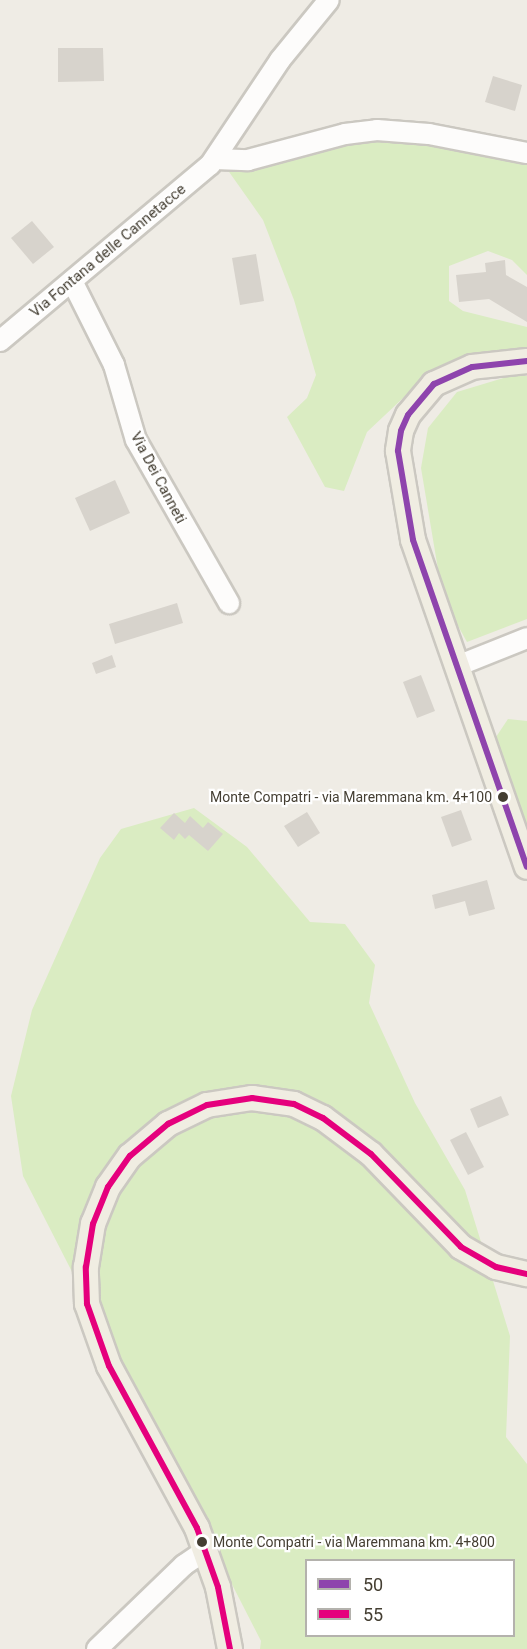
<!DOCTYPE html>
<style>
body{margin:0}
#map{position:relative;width:527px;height:1649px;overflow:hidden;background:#efece5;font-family:Roboto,sans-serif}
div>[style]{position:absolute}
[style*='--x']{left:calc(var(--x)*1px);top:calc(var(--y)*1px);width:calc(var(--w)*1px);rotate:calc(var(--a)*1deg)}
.green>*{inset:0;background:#daecc2}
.building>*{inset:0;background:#d7d3cc}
.roads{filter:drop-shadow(2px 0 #cbc8c1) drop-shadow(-2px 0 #cbc8c1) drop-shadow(0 2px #cbc8c1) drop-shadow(0 -2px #cbc8c1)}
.minor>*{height:20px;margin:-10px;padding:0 10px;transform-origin:10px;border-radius:10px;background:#fdfcfb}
.major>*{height:24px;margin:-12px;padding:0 12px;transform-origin:12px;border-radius:12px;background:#f0ede2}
.bus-1>*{height:6px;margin:-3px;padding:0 3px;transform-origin:3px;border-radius:3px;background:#8e44ad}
.bus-2>*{height:6px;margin:-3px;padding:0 3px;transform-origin:3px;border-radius:3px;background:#e5007d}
.dots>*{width:16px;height:16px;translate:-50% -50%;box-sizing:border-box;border:3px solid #fff;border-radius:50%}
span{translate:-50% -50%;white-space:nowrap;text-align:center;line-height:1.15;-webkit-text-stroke:4.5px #fff;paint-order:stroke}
.bus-label{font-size:14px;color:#443e32}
.right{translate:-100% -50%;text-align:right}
.left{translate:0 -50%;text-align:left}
.street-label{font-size:15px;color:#443e32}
.legend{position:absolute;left:305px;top:1559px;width:210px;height:78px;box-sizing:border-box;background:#fff;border:2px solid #b4b2ad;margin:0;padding:8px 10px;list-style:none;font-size:18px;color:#443e32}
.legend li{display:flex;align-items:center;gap:12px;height:30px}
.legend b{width:30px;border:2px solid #b4b2ad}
</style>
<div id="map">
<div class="green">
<i style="clip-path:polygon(368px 135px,438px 139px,527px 161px,527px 275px,512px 260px,488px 251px,449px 266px,449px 301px,463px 311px,527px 327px,527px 352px,491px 352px,450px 361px,419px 383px,367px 432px,344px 491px,325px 487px,287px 417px,307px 398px,316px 375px,294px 300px,263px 220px,227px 169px)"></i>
<i style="clip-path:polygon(513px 375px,527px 376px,527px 619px,467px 642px,443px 599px,421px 468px,428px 428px,457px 392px)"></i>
<i style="clip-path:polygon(508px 719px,527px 721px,527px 834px,494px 740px)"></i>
<i style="clip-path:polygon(evenodd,194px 808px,247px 847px,310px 922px,345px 924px,375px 965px,369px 1003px,415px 1103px,465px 1190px,510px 1336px,506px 1437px,527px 1464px,527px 1649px,260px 1649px,261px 1641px,23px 1176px,11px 1096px,32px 1010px,100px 858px,121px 829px,194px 808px,306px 1560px,514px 1560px,514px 1636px,306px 1636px,306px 1560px)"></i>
</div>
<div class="building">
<i style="clip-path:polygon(58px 48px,103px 48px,104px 81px,58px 82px)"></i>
<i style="clip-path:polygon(493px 76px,522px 85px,515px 111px,485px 102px)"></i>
<i style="clip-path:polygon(32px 221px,54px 247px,33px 264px,11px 238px)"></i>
<i style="clip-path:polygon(256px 254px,264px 301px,240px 305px,232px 258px)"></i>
<i style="clip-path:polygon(505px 260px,506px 275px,527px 287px,527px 322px,489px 299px,459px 302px,456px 275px,486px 272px,485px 263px)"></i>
<i style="clip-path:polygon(115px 480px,130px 513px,90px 531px,75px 498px)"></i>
<i style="clip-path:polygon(177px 603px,183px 623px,115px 644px,109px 624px)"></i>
<i style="clip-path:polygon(112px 655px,116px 667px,96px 674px,92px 663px)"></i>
<i style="clip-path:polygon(421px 675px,435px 711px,417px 718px,403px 682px)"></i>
<i style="clip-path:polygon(461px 810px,472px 840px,452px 847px,441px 817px)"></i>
<i style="clip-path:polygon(307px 812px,320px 833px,298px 847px,284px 826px)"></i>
<i style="clip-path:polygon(174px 813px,185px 823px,190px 816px,203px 828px,208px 822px,223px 834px,208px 851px,189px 835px,185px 839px,179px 833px,174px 840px,160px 828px)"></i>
<i style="clip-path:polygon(487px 880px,495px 909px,469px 916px,465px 901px,435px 909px,432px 895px)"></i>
<i style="clip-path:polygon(501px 1096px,509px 1115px,478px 1128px,470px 1109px)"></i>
<i style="clip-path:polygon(466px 1132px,484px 1167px,468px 1175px,450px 1140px)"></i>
</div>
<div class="roads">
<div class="minor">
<i style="--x:215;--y:159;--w:33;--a:2"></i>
<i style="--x:248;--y:160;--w:100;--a:-15"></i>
<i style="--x:345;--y:134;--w:32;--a:-7"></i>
<i style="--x:377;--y:130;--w:52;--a:4.4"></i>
<i style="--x:429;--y:134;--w:100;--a:11"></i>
<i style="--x:72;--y:281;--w:94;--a:63.4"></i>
<i style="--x:114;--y:365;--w:78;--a:73.7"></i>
<i style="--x:136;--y:440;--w:188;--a:60.3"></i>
<i style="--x:0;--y:341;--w:274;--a:-40"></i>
<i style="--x:210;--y:165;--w:126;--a:-56.3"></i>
<i style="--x:280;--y:60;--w:77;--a:-50.8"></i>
<i style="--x:457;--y:666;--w:75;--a:-21.8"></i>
<i style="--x:97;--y:1649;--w:121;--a:-44"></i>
<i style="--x:184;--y:1565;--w:27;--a:-34"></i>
</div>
<div class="major">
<i style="--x:527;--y:361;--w:55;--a:173.8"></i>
<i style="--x:472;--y:367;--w:42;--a:155.9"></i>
<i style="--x:434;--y:384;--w:40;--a:130"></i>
<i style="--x:408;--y:415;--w:17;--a:114"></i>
<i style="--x:401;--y:431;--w:20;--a:99"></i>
<i style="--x:398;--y:451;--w:90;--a:80.4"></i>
<i style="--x:413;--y:540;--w:346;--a:70.8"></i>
<i style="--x:230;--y:1649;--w:63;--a:-101"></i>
<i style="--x:218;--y:1587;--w:63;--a:-109.6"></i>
<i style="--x:197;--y:1528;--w:184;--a:-118.5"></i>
<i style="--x:109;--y:1366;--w:66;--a:-109.5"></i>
<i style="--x:87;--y:1304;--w:37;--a:-92"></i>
<i style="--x:86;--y:1267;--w:44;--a:-80.8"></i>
<i style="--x:93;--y:1224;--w:40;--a:-68"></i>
<i style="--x:108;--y:1187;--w:38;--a:-55"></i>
<i style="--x:130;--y:1156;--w:50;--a:-40.1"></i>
<i style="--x:168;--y:1124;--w:43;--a:-26"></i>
<i style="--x:207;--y:1105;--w:46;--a:-8.8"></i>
<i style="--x:252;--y:1098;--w:42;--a:8.1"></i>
<i style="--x:294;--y:1104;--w:32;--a:26"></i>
<i style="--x:323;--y:1118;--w:60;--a:36.9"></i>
<i style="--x:371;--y:1154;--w:129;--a:45.9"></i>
<i style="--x:461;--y:1247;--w:40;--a:29.7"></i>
<i style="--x:496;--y:1267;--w:32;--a:13"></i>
</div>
</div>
<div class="bus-1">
<i style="--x:527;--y:361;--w:55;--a:173.8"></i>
<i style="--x:472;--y:367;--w:42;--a:155.9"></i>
<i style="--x:434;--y:384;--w:40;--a:130"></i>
<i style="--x:408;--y:415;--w:17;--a:114"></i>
<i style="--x:401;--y:431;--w:20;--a:99"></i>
<i style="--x:398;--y:451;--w:90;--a:80.4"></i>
<i style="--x:413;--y:540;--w:346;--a:70.8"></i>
</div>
<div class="bus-2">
<i style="--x:230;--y:1649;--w:63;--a:-101"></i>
<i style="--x:218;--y:1587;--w:63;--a:-109.6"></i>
<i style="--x:197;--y:1528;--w:184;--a:-118.5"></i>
<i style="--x:109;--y:1366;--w:66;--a:-109.5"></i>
<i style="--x:87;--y:1304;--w:37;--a:-92"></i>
<i style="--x:86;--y:1267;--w:44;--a:-80.8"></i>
<i style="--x:93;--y:1224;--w:40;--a:-68"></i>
<i style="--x:108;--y:1187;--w:38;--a:-55"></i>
<i style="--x:130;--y:1156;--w:50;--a:-40.1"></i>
<i style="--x:168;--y:1124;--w:43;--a:-26"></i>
<i style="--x:207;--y:1105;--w:46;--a:-8.8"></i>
<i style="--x:252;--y:1098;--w:42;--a:8.1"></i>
<i style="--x:294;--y:1104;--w:32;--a:26"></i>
<i style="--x:323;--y:1118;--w:60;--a:36.9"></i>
<i style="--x:371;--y:1154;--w:129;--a:45.9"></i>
<i style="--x:461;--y:1247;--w:40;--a:29.7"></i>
<i style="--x:496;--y:1267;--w:32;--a:13"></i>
</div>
<div class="dots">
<i style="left:503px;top:797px;background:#443e32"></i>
<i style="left:202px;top:1542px;background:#443e32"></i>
</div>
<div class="bus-label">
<span class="right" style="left:492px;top:797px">Monte Compatri - via Maremmana km. 4+100</span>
<span class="left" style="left:213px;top:1542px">Monte Compatri - via Maremmana km. 4+800</span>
</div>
<div class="street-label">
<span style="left:108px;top:251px;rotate:-40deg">Via Fontana delle Cannetacce</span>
<span style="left:158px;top:478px;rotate:62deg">Via Dei Canneti</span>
</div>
<ul class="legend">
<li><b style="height:8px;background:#8e44ad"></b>50</li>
<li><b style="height:8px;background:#e5007d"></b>55</li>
</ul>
</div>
